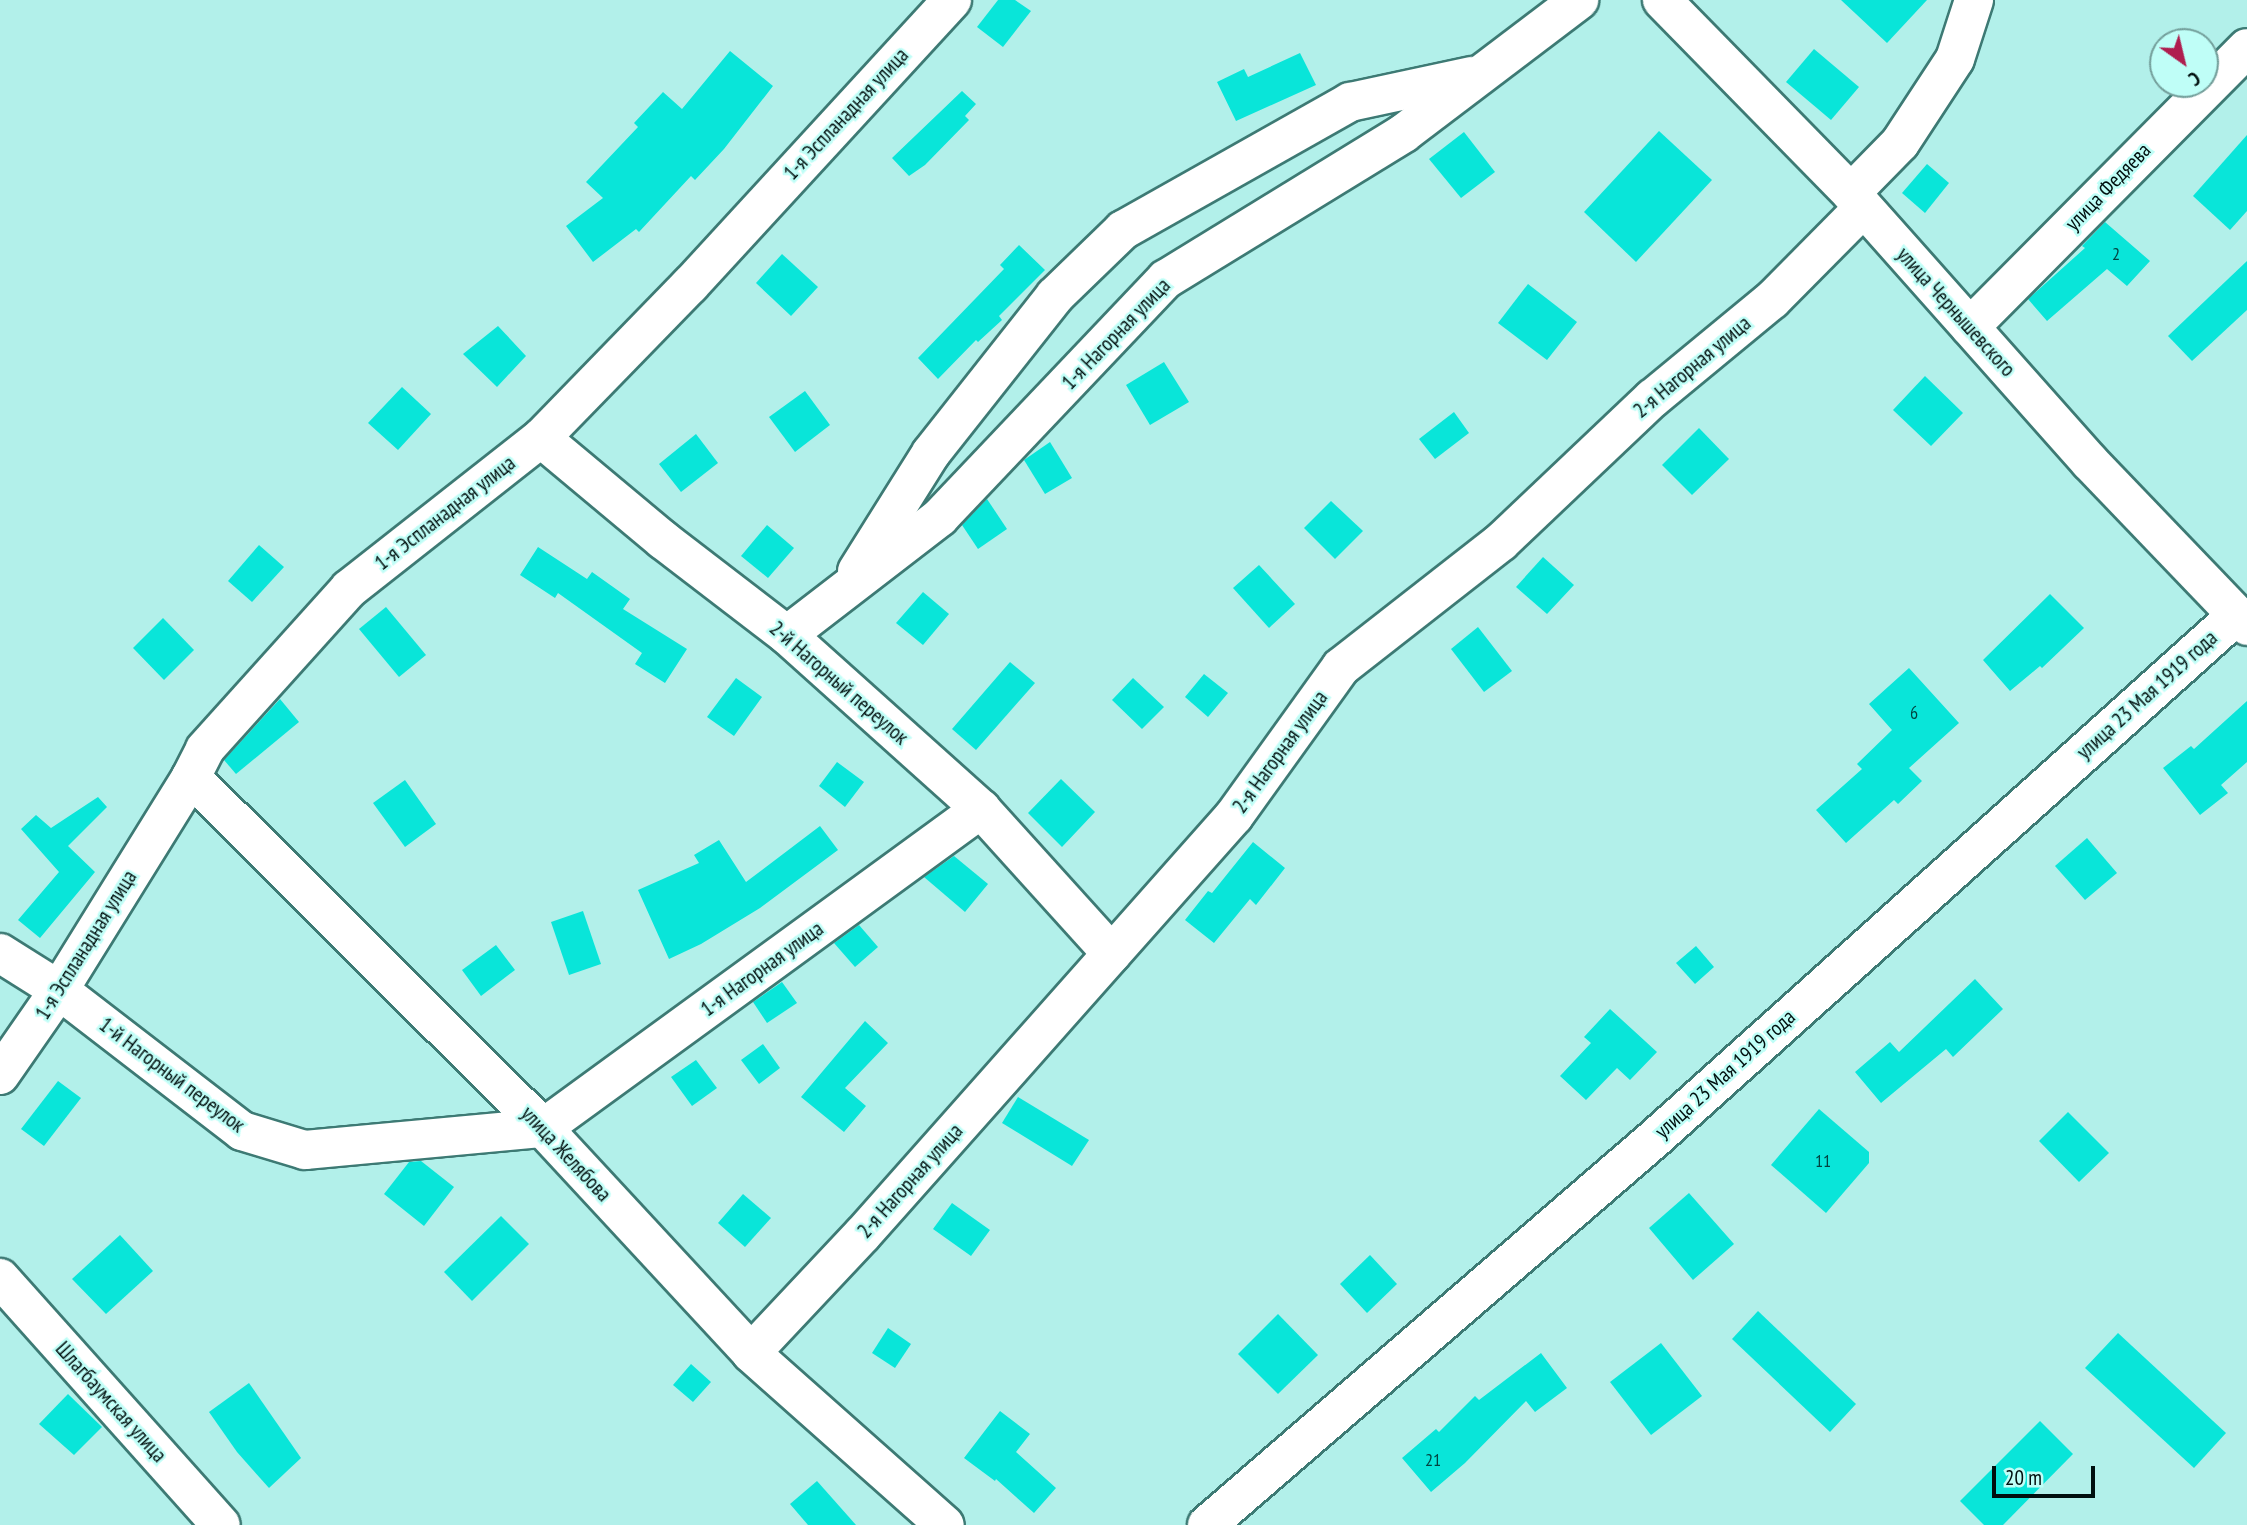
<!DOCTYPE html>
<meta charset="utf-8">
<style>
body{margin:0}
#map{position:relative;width:2247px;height:1525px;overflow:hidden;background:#b2f0ea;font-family:"PT Sans Narrow",sans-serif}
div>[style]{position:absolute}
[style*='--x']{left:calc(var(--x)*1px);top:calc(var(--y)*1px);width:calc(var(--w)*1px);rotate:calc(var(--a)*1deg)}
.building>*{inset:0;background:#09e5d9}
.roads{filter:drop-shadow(2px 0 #3d7a74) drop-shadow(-2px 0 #3d7a74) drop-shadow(0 2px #3d7a74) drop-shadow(0 -2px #3d7a74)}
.street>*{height:38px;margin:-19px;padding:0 19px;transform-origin:19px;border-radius:19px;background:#fff}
span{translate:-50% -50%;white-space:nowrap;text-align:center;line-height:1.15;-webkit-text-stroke:5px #bffef7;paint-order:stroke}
.number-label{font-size:18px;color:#024441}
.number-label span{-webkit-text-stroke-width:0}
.street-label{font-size:21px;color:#000f0e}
.north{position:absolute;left:2149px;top:28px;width:70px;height:70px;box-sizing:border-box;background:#bffef7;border:2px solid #739e9a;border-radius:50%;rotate:146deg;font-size:19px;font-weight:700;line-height:28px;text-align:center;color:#000f0e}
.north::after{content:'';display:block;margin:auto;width:24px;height:32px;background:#af1e4f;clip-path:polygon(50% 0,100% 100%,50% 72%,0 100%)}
.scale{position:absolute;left:1992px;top:1466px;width:103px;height:32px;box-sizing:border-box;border:4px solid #000f0e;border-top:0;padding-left:9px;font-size:21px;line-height:24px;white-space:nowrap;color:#000f0e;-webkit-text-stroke:5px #bffef7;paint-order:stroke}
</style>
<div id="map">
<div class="building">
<i style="clip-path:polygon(998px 0,1015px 0,1031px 11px,1003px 47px,977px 27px)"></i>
<i style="clip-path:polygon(1841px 0,1927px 0,1887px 43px)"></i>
<i style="clip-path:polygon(1814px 49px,1859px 87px,1831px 120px,1786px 82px)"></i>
<i style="clip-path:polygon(730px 51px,773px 86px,724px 149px,695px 180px,691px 176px,639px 232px,636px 229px,593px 262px,566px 226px,603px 198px,586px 182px,638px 127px,634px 123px,663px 92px,682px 109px)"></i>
<i style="clip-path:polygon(1300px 53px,1316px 85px,1236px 121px,1217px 82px,1244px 69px,1248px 77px)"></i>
<i style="clip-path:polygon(962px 91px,976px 104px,965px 116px,969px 120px,925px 165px,909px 176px,892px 158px)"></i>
<i style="clip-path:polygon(1659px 131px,1712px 180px,1636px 262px,1584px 212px)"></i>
<i style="clip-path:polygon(1464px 132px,1495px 172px,1461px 198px,1429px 159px)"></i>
<i style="clip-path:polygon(2247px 135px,2247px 211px,2230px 230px,2193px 196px)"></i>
<i style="clip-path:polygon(1927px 164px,1949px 183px,1925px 213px,1902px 193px)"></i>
<i style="clip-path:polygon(2105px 222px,2150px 261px,2127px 286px,2107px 269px,2047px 321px,2028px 299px,2085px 248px,2082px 246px)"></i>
<i style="clip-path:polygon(1019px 245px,1045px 270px,999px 316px,1002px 320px,978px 342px,976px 340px,938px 379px,918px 358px,1004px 269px,1000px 265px)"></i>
<i style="clip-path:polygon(782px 254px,818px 287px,791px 316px,756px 283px)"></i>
<i style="clip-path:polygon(2247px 261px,2247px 310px,2192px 361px,2168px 336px)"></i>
<i style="clip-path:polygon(1528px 284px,1577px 322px,1547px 360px,1498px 323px)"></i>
<i style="clip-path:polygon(498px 326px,526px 356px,497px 387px,463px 354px)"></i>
<i style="clip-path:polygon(1164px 362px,1189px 402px,1150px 425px,1126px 385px)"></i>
<i style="clip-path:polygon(1925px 376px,1963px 413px,1931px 446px,1893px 410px)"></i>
<i style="clip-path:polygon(402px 387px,431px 414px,398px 450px,368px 423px)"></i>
<i style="clip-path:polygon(805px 391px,830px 425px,795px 452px,769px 417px)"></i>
<i style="clip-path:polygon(1454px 412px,1469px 433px,1435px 459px,1419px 439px)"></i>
<i style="clip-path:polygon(1699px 428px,1729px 459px,1692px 495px,1662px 465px)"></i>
<i style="clip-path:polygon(696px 434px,718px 463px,681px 492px,659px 464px)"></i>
<i style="clip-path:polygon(1050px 442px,1072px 478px,1045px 494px,1024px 460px)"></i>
<i style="clip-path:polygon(987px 499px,1007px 529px,978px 549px,962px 525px)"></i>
<i style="clip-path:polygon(1331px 501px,1363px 531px,1335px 559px,1304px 528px)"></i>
<i style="clip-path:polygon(767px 525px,794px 548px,768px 578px,741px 556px)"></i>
<i style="clip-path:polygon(259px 545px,284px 567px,252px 602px,228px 581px)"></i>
<i style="clip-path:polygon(538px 547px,587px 579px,592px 572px,630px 599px,623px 609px,687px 649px,665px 683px,635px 664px,642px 653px,558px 593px,555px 598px,520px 575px)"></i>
<i style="clip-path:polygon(1543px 557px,1574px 585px,1547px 614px,1516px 587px)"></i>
<i style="clip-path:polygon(1259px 565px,1295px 604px,1269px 628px,1233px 588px)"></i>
<i style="clip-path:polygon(923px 592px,949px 614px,923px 645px,896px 623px)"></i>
<i style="clip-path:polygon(2050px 594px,2084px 628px,2042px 668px,2040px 666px,2010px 691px,1983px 660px)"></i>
<i style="clip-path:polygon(386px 607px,426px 655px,399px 677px,359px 629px)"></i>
<i style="clip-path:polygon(163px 618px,194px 650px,164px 680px,133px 648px)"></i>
<i style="clip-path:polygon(1478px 627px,1512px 671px,1484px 692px,1451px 649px)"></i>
<i style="clip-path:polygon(1010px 662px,1035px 683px,976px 750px,952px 729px)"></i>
<i style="clip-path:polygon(1909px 668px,1959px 723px,1909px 768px,1922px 781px,1898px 804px,1894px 800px,1846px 843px,1816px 810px,1862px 769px,1857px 764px,1892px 730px,1869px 704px)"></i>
<i style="clip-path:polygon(1204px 674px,1228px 693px,1208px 717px,1185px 697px)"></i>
<i style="clip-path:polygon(736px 678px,762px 697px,734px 736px,707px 717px)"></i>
<i style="clip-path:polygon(1133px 678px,1164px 707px,1142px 729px,1112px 700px)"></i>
<i style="clip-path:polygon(280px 699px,299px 722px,236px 774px,224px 760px)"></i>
<i style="clip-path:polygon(2247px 701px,2247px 762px,2221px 785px,2228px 793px,2200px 815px,2163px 768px,2191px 746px,2194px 749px)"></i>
<i style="clip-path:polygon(837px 762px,864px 782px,845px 807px,819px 786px)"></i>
<i style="clip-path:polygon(1061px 779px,1095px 812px,1062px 847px,1028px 813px)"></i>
<i style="clip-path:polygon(405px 780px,436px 824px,405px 847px,373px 803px)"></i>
<i style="clip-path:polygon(98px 797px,107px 807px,68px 846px,95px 872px,40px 938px,18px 920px,59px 872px,21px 829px,36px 815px,51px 828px)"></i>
<i style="clip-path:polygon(820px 826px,838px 850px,760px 908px,701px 944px,669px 959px,638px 890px,699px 863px,694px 855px,719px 840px,746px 882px)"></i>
<i style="clip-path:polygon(2087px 838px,2117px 873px,2085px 900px,2055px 866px)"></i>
<i style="clip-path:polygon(1253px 842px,1285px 868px,1256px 905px,1250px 899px,1214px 943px,1185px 920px,1208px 891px,1212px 893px)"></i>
<i style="clip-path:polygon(954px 856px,988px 884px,965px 912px,924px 877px)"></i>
<i style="clip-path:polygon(583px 911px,601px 964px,569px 975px,551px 922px)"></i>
<i style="clip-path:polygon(859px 925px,878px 947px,855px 967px,834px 943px)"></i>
<i style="clip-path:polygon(496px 945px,515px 970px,481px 996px,462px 970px)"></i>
<i style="clip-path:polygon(1696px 946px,1714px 967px,1695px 984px,1676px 963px)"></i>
<i style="clip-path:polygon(1975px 979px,2003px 1009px,1953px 1057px,1946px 1049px,1881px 1103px,1855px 1072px,1890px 1042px,1899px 1052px)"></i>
<i style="clip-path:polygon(782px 982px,797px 1003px,767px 1023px,753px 1002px)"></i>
<i style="clip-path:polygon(1610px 1009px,1657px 1052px,1630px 1080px,1617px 1068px,1586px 1100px,1560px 1076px,1591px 1043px,1584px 1037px)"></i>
<i style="clip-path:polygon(865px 1021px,888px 1043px,845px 1088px,866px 1106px,844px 1132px,801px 1097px)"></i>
<i style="clip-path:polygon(763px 1044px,780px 1068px,759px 1084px,741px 1060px)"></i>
<i style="clip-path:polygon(696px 1060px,717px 1088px,692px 1106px,671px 1077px)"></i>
<i style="clip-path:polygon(58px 1081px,81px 1098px,44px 1146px,21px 1129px)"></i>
<i style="clip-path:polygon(1018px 1097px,1089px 1140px,1072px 1166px,1002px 1123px)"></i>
<i style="clip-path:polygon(1819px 1109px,1869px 1152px,1869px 1163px,1826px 1213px,1771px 1165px)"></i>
<i style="clip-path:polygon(2068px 1112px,2109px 1153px,2079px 1182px,2039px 1141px)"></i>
<i style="clip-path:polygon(421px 1161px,454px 1187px,424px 1226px,384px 1194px,409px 1162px)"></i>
<i style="clip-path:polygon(1689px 1193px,1734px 1244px,1693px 1280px,1649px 1228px)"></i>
<i style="clip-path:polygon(743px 1194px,771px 1218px,745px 1247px,718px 1223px)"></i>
<i style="clip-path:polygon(952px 1203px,990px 1230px,971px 1256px,933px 1229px)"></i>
<i style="clip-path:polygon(501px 1216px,529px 1244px,472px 1301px,444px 1272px)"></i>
<i style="clip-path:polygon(120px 1235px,153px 1271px,106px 1314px,72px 1279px)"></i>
<i style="clip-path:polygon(1370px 1255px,1397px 1284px,1367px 1313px,1340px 1284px)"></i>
<i style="clip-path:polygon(1758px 1311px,1856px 1404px,1830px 1432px,1732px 1339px)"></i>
<i style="clip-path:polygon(1278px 1314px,1318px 1355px,1278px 1394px,1238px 1354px)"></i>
<i style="clip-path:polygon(888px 1328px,911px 1344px,895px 1368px,872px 1353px)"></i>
<i style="clip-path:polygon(2118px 1333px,2226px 1433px,2194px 1468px,2085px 1368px)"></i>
<i style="clip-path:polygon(1661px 1343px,1702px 1396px,1651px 1435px,1610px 1382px)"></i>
<i style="clip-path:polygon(1541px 1353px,1567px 1388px,1535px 1412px,1526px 1401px,1465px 1463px,1431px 1492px,1402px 1458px,1436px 1429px,1439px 1432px,1475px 1396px,1479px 1400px)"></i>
<i style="clip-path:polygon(691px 1364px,711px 1382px,693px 1402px,673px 1385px)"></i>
<i style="clip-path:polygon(249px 1383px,301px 1458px,269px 1488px,237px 1452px,209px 1412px)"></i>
<i style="clip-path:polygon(68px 1394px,102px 1427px,74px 1455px,39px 1424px)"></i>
<i style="clip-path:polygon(1000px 1411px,1030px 1434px,1016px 1452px,1056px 1488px,1034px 1513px,996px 1479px,995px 1481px,964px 1458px)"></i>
<i style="clip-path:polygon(2040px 1421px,2073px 1454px,2003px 1525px,1984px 1525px,1960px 1501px)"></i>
<i style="clip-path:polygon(817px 1481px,856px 1525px,808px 1525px,790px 1504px)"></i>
</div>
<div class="roads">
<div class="street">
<i style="--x:1662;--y:0;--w:270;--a:45.6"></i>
<i style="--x:1851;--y:193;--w:360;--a:48.4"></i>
<i style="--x:2090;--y:462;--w:227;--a:46.2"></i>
<i style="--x:1851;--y:193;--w:70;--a:-45.6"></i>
<i style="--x:1900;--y:143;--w:100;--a:-56.8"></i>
<i style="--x:1955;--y:59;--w:62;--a:-72.1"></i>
<i style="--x:1970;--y:327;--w:393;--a:-45.2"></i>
<i style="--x:541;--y:438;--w:159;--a:39.9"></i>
<i style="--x:663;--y:540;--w:156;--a:37.5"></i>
<i style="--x:787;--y:635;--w:261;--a:41.9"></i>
<i style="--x:981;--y:809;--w:195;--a:47.9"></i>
<i style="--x:857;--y:571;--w:139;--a:-57.9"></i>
<i style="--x:931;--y:453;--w:200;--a:-51.7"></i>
<i style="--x:1055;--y:296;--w:95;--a:-44.1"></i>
<i style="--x:1123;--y:230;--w:261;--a:-29.4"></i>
<i style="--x:1350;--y:102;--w:124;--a:-12.1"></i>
<i style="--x:787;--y:635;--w:193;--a:-37.6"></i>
<i style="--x:940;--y:517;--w:328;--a:-46.5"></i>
<i style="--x:1166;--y:279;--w:279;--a:-31.5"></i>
<i style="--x:1404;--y:133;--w:220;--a:-37.2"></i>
<i style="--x:191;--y:777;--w:497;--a:44.9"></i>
<i style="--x:543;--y:1128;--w:306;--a:47.2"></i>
<i style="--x:751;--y:1353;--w:259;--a:41.6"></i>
<i style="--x:0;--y:953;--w:70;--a:32.1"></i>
<i style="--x:59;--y:990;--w:231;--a:37.6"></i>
<i style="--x:242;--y:1131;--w:66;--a:16.8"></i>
<i style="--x:305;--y:1150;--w:239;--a:-5.3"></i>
<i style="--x:543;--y:1128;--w:542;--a:-36.07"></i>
<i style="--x:0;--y:1075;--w:103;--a:-55.2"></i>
<i style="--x:59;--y:990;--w:251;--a:-58.2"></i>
<i style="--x:191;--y:777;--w:31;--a:-63"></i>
<i style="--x:205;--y:749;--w:215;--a:-48"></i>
<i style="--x:349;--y:589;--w:244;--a:-38.2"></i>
<i style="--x:541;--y:438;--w:214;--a:-45.8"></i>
<i style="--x:690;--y:285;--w:387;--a:-47.4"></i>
<i style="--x:0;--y:1278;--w:331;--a:48.2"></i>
<i style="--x:751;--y:1353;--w:162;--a:-46.8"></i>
<i style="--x:862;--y:1235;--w:560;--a:-48.4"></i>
<i style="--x:1234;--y:816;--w:183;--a:-54.3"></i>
<i style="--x:1341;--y:667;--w:203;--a:-38"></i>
<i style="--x:1501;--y:542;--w:209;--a:-43.5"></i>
<i style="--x:1653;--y:398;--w:154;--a:-39.5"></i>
<i style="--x:1772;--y:300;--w:129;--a:-45.3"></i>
<i style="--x:1207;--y:1525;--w:591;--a:-40.81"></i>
<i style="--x:1654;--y:1139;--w:784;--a:-41.95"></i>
</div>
</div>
<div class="number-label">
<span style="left:2116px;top:254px">2</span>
<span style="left:1914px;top:713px">6</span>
<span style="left:1823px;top:1161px">11</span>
<span style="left:1433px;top:1460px">21</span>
</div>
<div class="street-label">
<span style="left:846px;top:114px;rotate:-47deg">1-я Эспланадная улица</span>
<span style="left:2108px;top:187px;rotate:-46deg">улица Федяева</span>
<span style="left:1956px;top:312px;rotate:48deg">улица Чернышевского</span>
<span style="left:1116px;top:334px;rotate:-46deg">1-я Нагорная улица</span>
<span style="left:1692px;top:367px;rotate:-40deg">2-я Нагорная улица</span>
<span style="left:445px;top:513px;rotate:-38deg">1-я Эспланадная улица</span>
<span style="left:839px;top:683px;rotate:41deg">2-й Нагорный переулок</span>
<span style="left:2147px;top:695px;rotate:-42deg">улица 23 Мая 1919 года</span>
<span style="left:1280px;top:752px;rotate:-54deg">2-я Нагорная улица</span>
<span style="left:86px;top:945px;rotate:-58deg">1-я Эспланадная улица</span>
<span style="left:762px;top:969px;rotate:-36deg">1-я Нагорная улица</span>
<span style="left:1725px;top:1074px;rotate:-42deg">улица 23 Мая 1919 года</span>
<span style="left:172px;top:1075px;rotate:37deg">1-й Нагорный переулок</span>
<span style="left:566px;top:1154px;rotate:47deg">улица Желябова</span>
<span style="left:910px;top:1181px;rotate:-48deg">2-я Нагорная улица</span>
<span style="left:111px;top:1402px;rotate:48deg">Шлагбаумская улица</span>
</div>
<div class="north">С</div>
<div class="scale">20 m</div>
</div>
